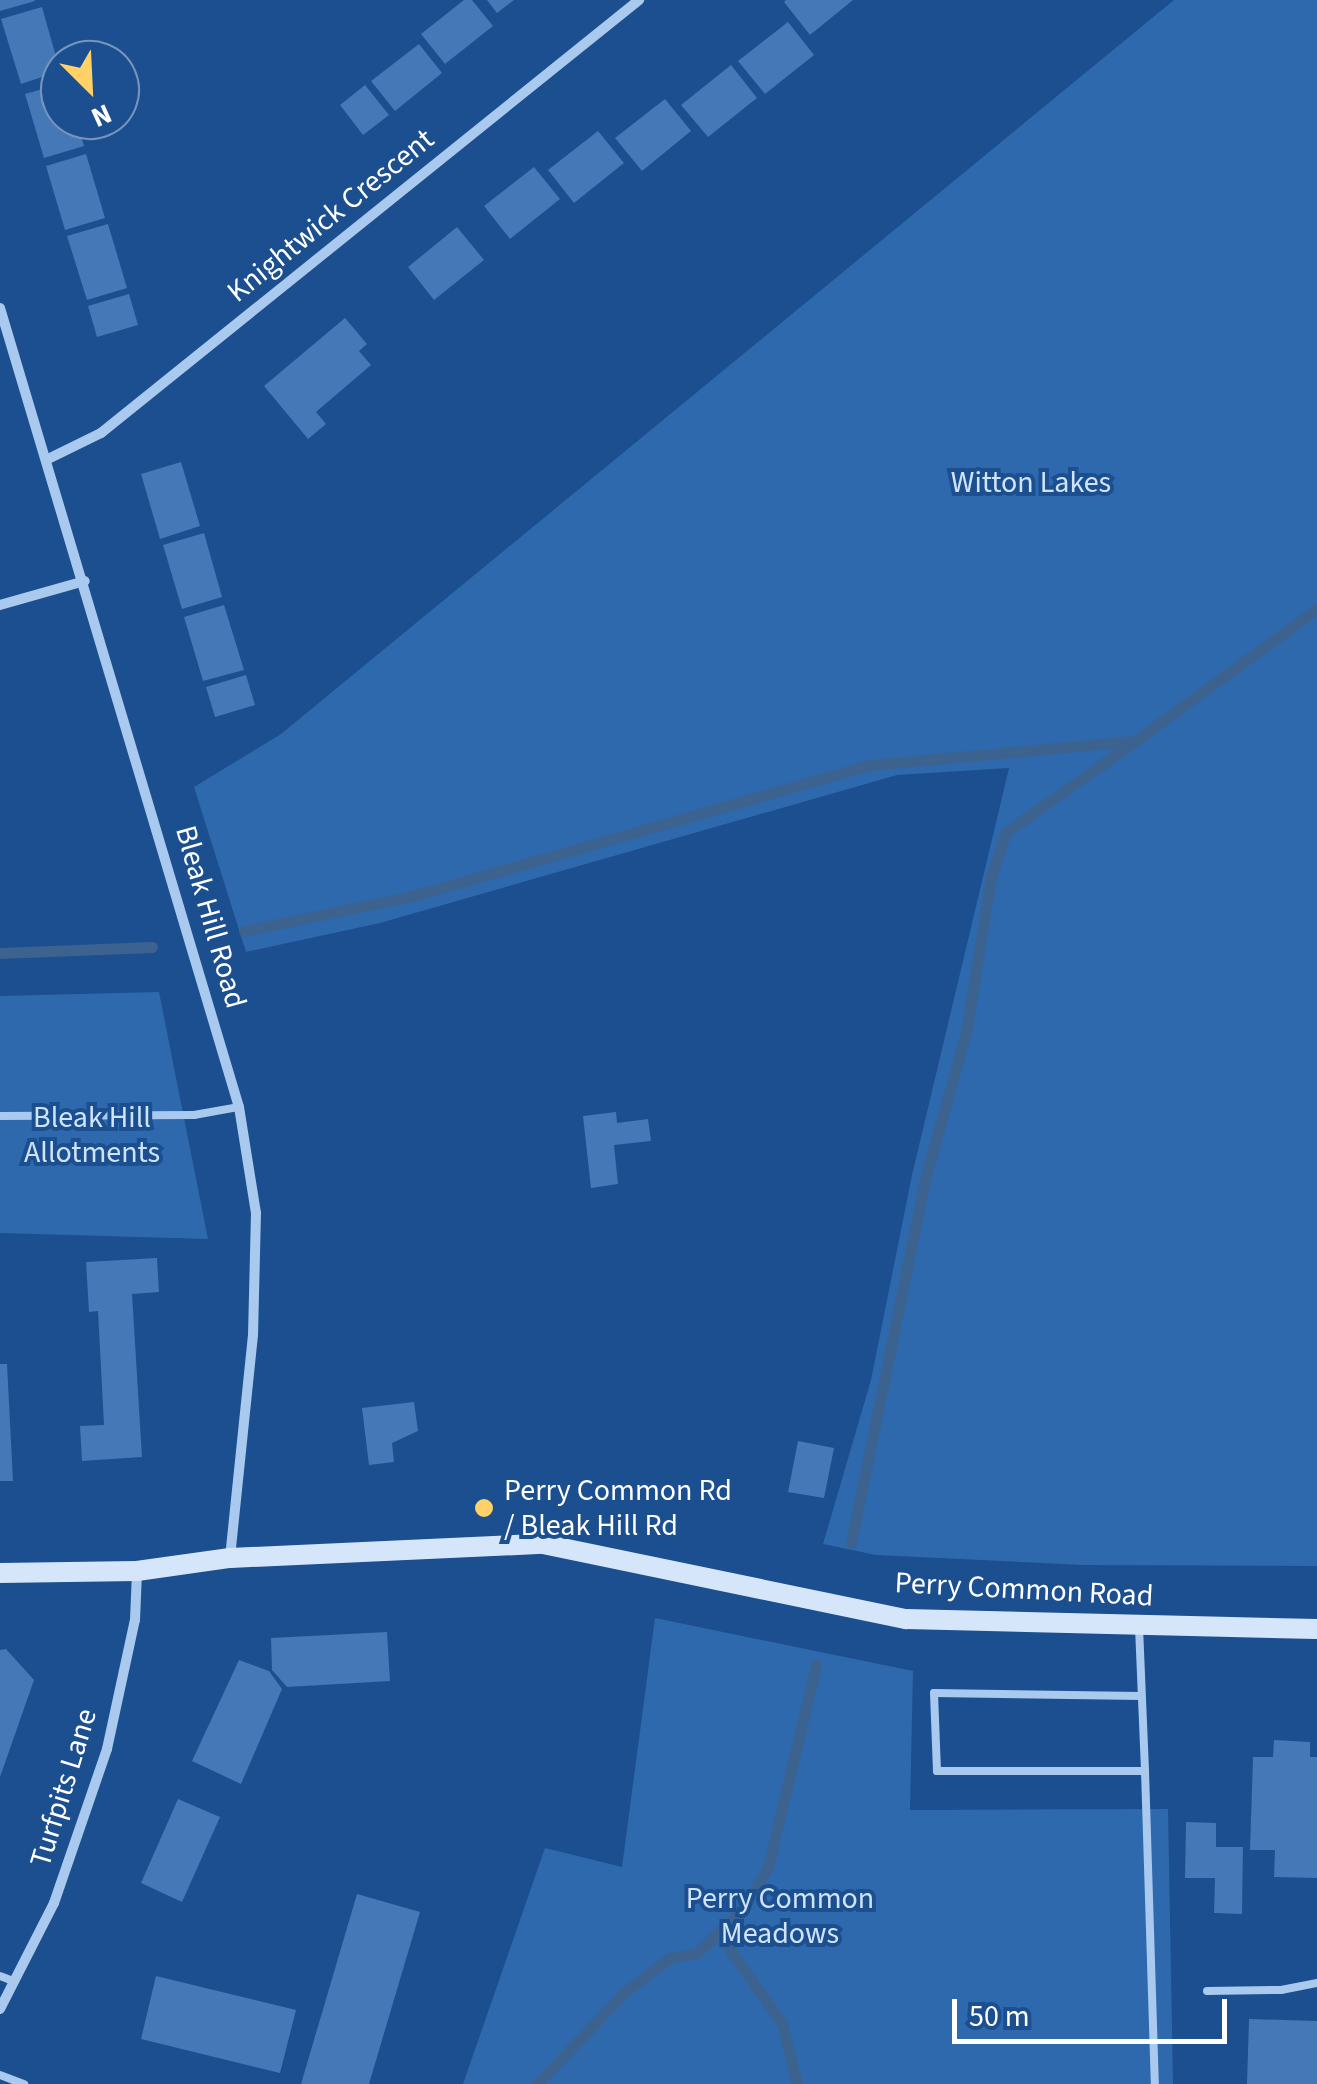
<!DOCTYPE html>
<style>
body{margin:0}
#map{position:relative;width:1317px;height:2084px;overflow:hidden;background:#1b4f8f;font-family:"Source Sans 3",sans-serif}
div>[style]{position:absolute}
[style*='--x']{left:calc(var(--x)*1px);top:calc(var(--y)*1px);width:calc(var(--w)*1px);rotate:calc(var(--a)*1deg)}
.green>*{inset:0;background:#2e69ad}
.stream>*{height:11px;margin:-5.5px;padding:0 5.5px;transform-origin:5.5px;border-radius:5.5px;background:#3c6290}
.building>*{inset:0;background:#4478b7}
.lane>*{height:8px;margin:-4px;padding:0 4px;transform-origin:4px;border-radius:4px;background:#a9c9ee}
.street>*{height:10px;margin:-5px;padding:0 5px;transform-origin:5px;border-radius:5px;background:#a9c9ee}
.secondary>*{height:20px;margin:-10px;padding:0 10px;transform-origin:10px;border-radius:10px;background:#d6e6fa}
.dots>*{width:28px;height:28px;translate:-50% -50%;box-sizing:border-box;border:5px solid #1b4f8f;border-radius:50%}
span{translate:-50% -50%;white-space:nowrap;text-align:center;line-height:1.15;-webkit-text-stroke:8px #1b4f8f;paint-order:stroke}
.street-label{font-size:30px;color:#fff}
.park-label{font-size:30px;color:#cfe3fa}
.poi-label{font-size:30px;color:#fff}
.left{translate:0 -50%;text-align:left}
.north{position:absolute;left:40px;top:40px;width:100px;height:100px;box-sizing:border-box;background:#1b4f8f;border:2px solid #7695bc;border-radius:50%;rotate:156deg;font-size:28px;font-weight:700;line-height:40px;text-align:center;color:#fff}
.north::after{content:'';display:block;margin:auto;width:35px;height:45px;background:#ffd166;clip-path:polygon(50% 0,100% 100%,50% 72%,0 100%)}
.scale{position:absolute;left:952px;top:1999px;width:275px;height:45px;box-sizing:border-box;border:5px solid #fff;border-top:0;padding-left:12px;font-size:30px;line-height:35px;white-space:nowrap;color:#fff;-webkit-text-stroke:8px #1b4f8f;paint-order:stroke}
</style>
<div id="map">
<div class="green">
<i style="clip-path:polygon(1174px 0,1317px 0,1317px 1566px,1083px 1565px,876px 1555px,823px 1544px,871px 1380px,912px 1175px,1009px 768px,897px 775px,380px 923px,246px 952px,194px 787px,281px 734px)"></i>
<i style="clip-path:polygon(159px 992px,208px 1239px,0 1233px,0 996px)"></i>
<i style="clip-path:polygon(655px 1618px,913px 1671px,910px 1810px,1168px 1809px,1173px 2084px,463px 2084px,545px 1848px,622px 1867px)"></i>
</div>
<div class="stream">
<i style="--x:244;--y:931;--w:173;--a:-11.7"></i>
<i style="--x:413;--y:896;--w:475;--a:-16"></i>
<i style="--x:870;--y:765;--w:266;--a:-5.2"></i>
<i style="--x:1135;--y:741;--w:225;--a:-36"></i>
<i style="--x:0;--y:953;--w:152;--a:-2.3"></i>
<i style="--x:851;--y:1543;--w:367;--a:-78.5"></i>
<i style="--x:924;--y:1183;--w:156;--a:-74.4"></i>
<i style="--x:966;--y:1033;--w:158;--a:-80.9"></i>
<i style="--x:991;--y:877;--w:47;--a:-71.6"></i>
<i style="--x:1006;--y:832;--w:156;--a:-35.1"></i>
<i style="--x:718;--y:1933;--w:110;--a:54.6"></i>
<i style="--x:782;--y:2023;--w:63;--a:76.2"></i>
<i style="--x:537;--y:2084;--w:129;--a:-46.3"></i>
<i style="--x:626;--y:1991;--w:55;--a:-36.9"></i>
<i style="--x:670;--y:1958;--w:27;--a:-10"></i>
<i style="--x:697;--y:1953;--w:66;--a:-43.8"></i>
<i style="--x:745;--y:1907;--w:46;--a:-60.1"></i>
<i style="--x:768;--y:1867;--w:208;--a:-76.6"></i>
</div>
<div class="building">
<i style="clip-path:polygon(0 0,34px 0,35px 1px,0 11px)"></i>
<i style="clip-path:polygon(464px 0,472px 0,493px 26px,445px 64px,421px 34px)"></i>
<i style="clip-path:polygon(487px 0,514px 0,497px 13px)"></i>
<i style="clip-path:polygon(853px 0,810px 35px,784px 2px,786px 0)"></i>
<i style="clip-path:polygon(42px 7px,60px 71px,21px 84px,1px 19px)"></i>
<i style="clip-path:polygon(788px 22px,814px 55px,765px 94px,738px 61px)"></i>
<i style="clip-path:polygon(419px 44px,442px 73px,395px 111px,371px 81px)"></i>
<i style="clip-path:polygon(731px 65px,757px 98px,708px 137px,681px 105px)"></i>
<i style="clip-path:polygon(60px 84px,60px 120px,76px 120px,84px 146px,44px 158px,25px 94px)"></i>
<i style="clip-path:polygon(365px 85px,389px 115px,363px 135px,340px 105px)"></i>
<i style="clip-path:polygon(665px 99px,691px 131px,642px 171px,615px 138px)"></i>
<i style="clip-path:polygon(598px 131px,624px 163px,574px 203px,548px 170px)"></i>
<i style="clip-path:polygon(86px 154px,105px 218px,65px 230px,46px 166px)"></i>
<i style="clip-path:polygon(534px 167px,560px 199px,510px 239px,484px 206px)"></i>
<i style="clip-path:polygon(108px 224px,127px 288px,87px 300px,67px 236px)"></i>
<i style="clip-path:polygon(457px 227px,484px 260px,434px 300px,408px 267px)"></i>
<i style="clip-path:polygon(129px 294px,138px 325px,97px 337px,88px 306px)"></i>
<i style="clip-path:polygon(345px 318px,367px 344px,359px 351px,371px 365px,316px 412px,326px 424px,308px 439px,264px 386px)"></i>
<i style="clip-path:polygon(181px 462px,200px 526px,160px 539px,141px 474px)"></i>
<i style="clip-path:polygon(204px 533px,222px 597px,182px 609px,163px 545px)"></i>
<i style="clip-path:polygon(224px 605px,244px 670px,203px 681px,184px 617px)"></i>
<i style="clip-path:polygon(246px 675px,255px 705px,215px 717px,206px 687px)"></i>
<i style="clip-path:polygon(616px 1112px,617px 1123px,648px 1119px,651px 1141px,614px 1145px,618px 1184px,591px 1188px,583px 1116px)"></i>
<i style="clip-path:polygon(157px 1258px,159px 1292px,132px 1294px,142px 1457px,82px 1461px,80px 1426px,104px 1425px,98px 1311px,89px 1312px,86px 1262px)"></i>
<i style="clip-path:polygon(0 1364px,7px 1364px,13px 1481px,0 1481px)"></i>
<i style="clip-path:polygon(414px 1402px,418px 1431px,392px 1443px,394px 1462px,369px 1465px,362px 1408px)"></i>
<i style="clip-path:polygon(798px 1441px,834px 1448px,824px 1498px,788px 1492px)"></i>
<i style="clip-path:polygon(387px 1632px,390px 1681px,287px 1687px,272px 1670px,271px 1638px)"></i>
<i style="clip-path:polygon(6px 1649px,34px 1680px,0 1777px,0 1650px)"></i>
<i style="clip-path:polygon(239px 1660px,269px 1671px,282px 1689px,241px 1784px,192px 1761px)"></i>
<i style="clip-path:polygon(1274px 1740px,1310px 1742px,1310px 1757px,1317px 1757px,1317px 1878px,1274px 1877px,1275px 1850px,1250px 1850px,1253px 1757px,1273px 1757px)"></i>
<i style="clip-path:polygon(178px 1799px,220px 1817px,182px 1902px,141px 1883px)"></i>
<i style="clip-path:polygon(1186px 1822px,1216px 1823px,1216px 1847px,1243px 1847px,1242px 1914px,1214px 1913px,1215px 1878px,1185px 1878px)"></i>
<i style="clip-path:polygon(357px 1894px,420px 1912px,369px 2084px,301px 2084px)"></i>
<i style="clip-path:polygon(156px 1976px,296px 2010px,280px 2073px,141px 2039px)"></i>
<i style="clip-path:polygon(1249px 2019px,1317px 2021px,1317px 2084px,1247px 2084px)"></i>
</div>
<div class="lane">
<i style="--x:0;--y:1116;--w:194;--a:-0.3"></i>
<i style="--x:194;--y:1115;--w:46;--a:-10.1"></i>
<i style="--x:1139;--y:1627;--w:144;--a:87.6"></i>
<i style="--x:1145;--y:1771;--w:208;--a:180"></i>
<i style="--x:937;--y:1771;--w:78;--a:-92.2"></i>
<i style="--x:934;--y:1693;--w:207;--a:0.8"></i>
<i style="--x:1145;--y:1771;--w:313;--a:88.2"></i>
<i style="--x:0;--y:1976;--w:14;--a:21"></i>
<i style="--x:1207;--y:1991;--w:74;--a:-0.8"></i>
<i style="--x:1281;--y:1990;--w:37;--a:-11"></i>
<i style="--x:0;--y:2075;--w:26;--a:21"></i>
</div>
<div class="street">
<i style="--x:0;--y:308;--w:834;--a:73.35"></i>
<i style="--x:239;--y:1107;--w:107;--a:80.9"></i>
<i style="--x:256;--y:1213;--w:122;--a:91.4"></i>
<i style="--x:253;--y:1335;--w:224;--a:95.9"></i>
<i style="--x:48;--y:459;--w:59;--a:-26.1"></i>
<i style="--x:101;--y:433;--w:691;--a:-38.83"></i>
<i style="--x:0;--y:605;--w:88;--a:-15.8"></i>
<i style="--x:0;--y:2009;--w:119;--a:-63"></i>
<i style="--x:54;--y:1903;--w:163;--a:-71"></i>
<i style="--x:107;--y:1749;--w:132;--a:-77.8"></i>
<i style="--x:135;--y:1620;--w:48;--a:-87.6"></i>
</div>
<div class="secondary">
<i style="--x:0;--y:1573;--w:137;--a:-0.8"></i>
<i style="--x:137;--y:1571;--w:94;--a:-8"></i>
<i style="--x:230;--y:1558;--w:313;--a:-2.6"></i>
<i style="--x:543;--y:1544;--w:371;--a:11.7"></i>
<i style="--x:906;--y:1619;--w:411;--a:1.4"></i>
</div>
<div class="dots">
<i style="left:484px;top:1508px;background:#ffd166"></i>
</div>
<div class="street-label">
<span style="left:331px;top:216px;rotate:-39deg">Knightwick Crescent</span>
<span style="left:210px;top:917px;rotate:74deg">Bleak Hill Road</span>
<span style="left:1024px;top:1590px;rotate:3deg">Perry Common Road</span>
<span style="left:64px;top:1788px;rotate:-73deg">Turfpits Lane</span>
</div>
<div class="park-label">
<span style="left:1031px;top:483px">Witton Lakes</span>
<span style="left:92px;top:1135px">Bleak Hill<br>Allotments</span>
<span style="left:780px;top:1916px">Perry Common<br>Meadows</span>
</div>
<div class="poi-label">
<span class="left" style="left:504px;top:1508px">Perry Common Rd<br>/ Bleak Hill Rd</span>
</div>
<div class="north">N</div>
<div class="scale">50 m</div>
</div>
